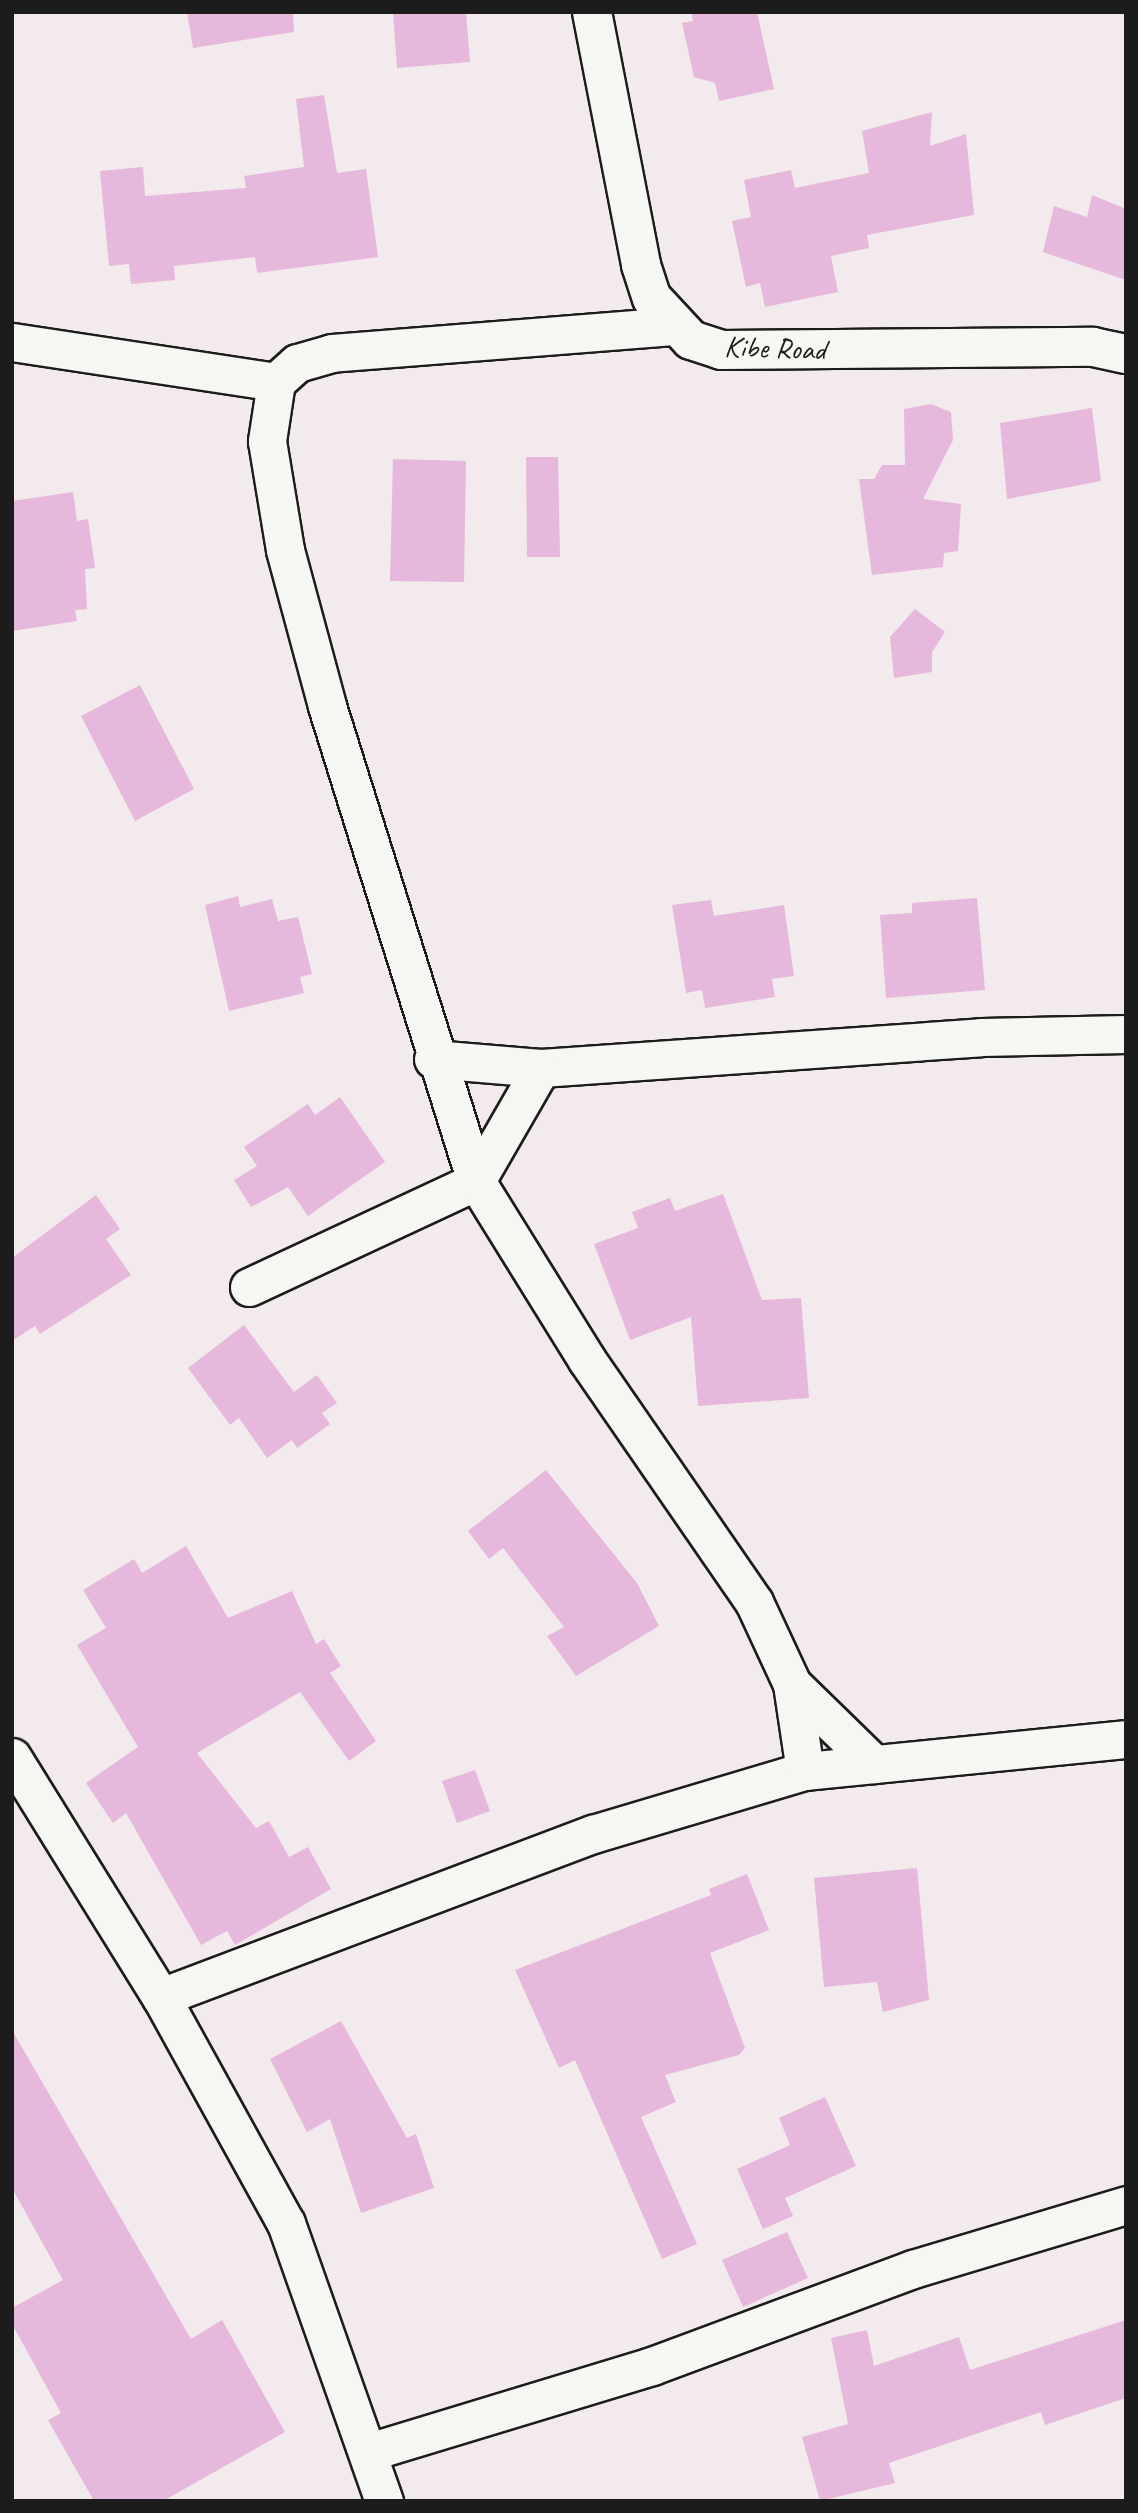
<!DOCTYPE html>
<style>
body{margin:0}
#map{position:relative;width:1138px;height:2513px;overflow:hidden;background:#f3eaed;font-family:Caveat,sans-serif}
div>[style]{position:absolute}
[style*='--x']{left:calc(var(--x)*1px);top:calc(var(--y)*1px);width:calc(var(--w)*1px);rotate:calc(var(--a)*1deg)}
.building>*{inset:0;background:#e6b8db}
.roads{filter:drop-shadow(2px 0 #1c1c1c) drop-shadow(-2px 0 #1c1c1c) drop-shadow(0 2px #1c1c1c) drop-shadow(0 -2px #1c1c1c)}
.minor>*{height:37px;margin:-18.5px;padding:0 18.5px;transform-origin:18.5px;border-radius:18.5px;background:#f6f6f2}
.tertiary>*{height:38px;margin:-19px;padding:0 19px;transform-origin:19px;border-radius:19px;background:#f6f6f2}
span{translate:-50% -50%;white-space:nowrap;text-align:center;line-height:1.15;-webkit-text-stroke:5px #f6f6f2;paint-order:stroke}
.street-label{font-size:30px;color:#1c1c1c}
.frame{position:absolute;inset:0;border:14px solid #1c1c1c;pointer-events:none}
</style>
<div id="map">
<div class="building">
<i style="clip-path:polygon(187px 12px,293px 12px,294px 32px,193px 48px)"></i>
<i style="clip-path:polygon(393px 12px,466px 12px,470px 62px,397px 68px)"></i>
<i style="clip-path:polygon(691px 12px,757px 12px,774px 89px,719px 101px,715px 83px,694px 77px,682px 23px,693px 21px)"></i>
<i style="clip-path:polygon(324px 95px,337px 173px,366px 169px,378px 257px,257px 273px,255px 257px,174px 266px,175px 280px,131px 284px,129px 264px,109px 266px,100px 171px,143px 167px,145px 196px,246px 188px,244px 176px,304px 167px,296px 99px)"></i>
<i style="clip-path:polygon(932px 112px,930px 146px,966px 134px,974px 215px,867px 235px,869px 248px,831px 256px,838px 292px,765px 307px,760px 283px,746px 287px,732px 221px,751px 217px,744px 180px,791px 170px,795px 188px,869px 173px,862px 131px)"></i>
<i style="clip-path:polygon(1092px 195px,1126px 209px,1126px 280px,1043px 252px,1054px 206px,1087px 217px)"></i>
<i style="clip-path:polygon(931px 404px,951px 412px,953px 440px,923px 499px,961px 504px,958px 551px,944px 553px,943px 567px,872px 575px,859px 479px,874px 479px,882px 465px,905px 465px,904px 409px)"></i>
<i style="clip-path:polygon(1092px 408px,1101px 481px,1007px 499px,1000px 423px)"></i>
<i style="clip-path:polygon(526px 457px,558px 457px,560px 557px,527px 557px)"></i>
<i style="clip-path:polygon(393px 459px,466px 461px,464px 582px,390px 581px)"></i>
<i style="clip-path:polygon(73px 492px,77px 521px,88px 519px,95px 568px,85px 569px,87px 609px,75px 610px,77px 621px,12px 631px,12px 501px)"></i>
<i style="clip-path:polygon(915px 609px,945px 632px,932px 652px,932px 672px,894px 678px,890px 637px)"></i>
<i style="clip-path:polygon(140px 685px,194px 789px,135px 821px,81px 716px)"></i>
<i style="clip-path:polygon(238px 896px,240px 907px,272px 899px,278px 921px,298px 917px,312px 974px,300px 977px,304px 993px,229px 1011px,205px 905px)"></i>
<i style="clip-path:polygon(977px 898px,985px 990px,886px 998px,880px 915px,912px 913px,912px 903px)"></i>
<i style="clip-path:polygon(711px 900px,714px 916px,784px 905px,794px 976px,772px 979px,775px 997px,705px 1008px,702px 990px,686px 993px,672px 905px)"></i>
<i style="clip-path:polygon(340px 1097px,385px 1162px,308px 1216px,288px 1187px,251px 1207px,234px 1180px,257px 1166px,244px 1147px,308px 1104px,315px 1115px)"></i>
<i style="clip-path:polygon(723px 1194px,762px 1300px,801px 1298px,809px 1398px,698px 1406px,691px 1317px,630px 1340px,594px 1244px,638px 1228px,632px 1212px,670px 1198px,675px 1211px)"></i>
<i style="clip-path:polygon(96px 1195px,120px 1229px,106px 1239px,131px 1275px,40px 1334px,35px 1326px,12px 1341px,12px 1258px)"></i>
<i style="clip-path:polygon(244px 1325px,294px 1392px,317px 1375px,337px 1403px,322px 1413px,330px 1424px,297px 1448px,292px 1440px,267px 1458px,239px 1418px,230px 1425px,188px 1368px)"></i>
<i style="clip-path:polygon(546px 1470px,637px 1583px,659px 1626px,576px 1676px,547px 1636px,564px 1627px,503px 1548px,489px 1559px,468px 1531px)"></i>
<i style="clip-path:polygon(186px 1546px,228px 1618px,292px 1591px,316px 1644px,324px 1639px,341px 1666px,330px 1673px,376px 1741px,349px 1761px,300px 1692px,197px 1753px,256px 1828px,269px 1821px,289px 1857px,308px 1847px,331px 1889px,235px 1945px,227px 1931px,201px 1945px,126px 1813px,113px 1823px,86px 1783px,138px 1747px,77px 1645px,106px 1628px,83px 1590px,134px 1559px,142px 1573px)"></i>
<i style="clip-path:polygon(475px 1770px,490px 1811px,457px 1823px,442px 1781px)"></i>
<i style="clip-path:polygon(917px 1868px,929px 2000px,883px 2012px,877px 1982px,824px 1987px,814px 1878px)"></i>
<i style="clip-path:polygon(747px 1874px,769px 1930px,710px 1953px,745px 2048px,739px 2055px,665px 2075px,676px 2102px,641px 2117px,697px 2244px,662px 2259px,575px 2060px,559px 2068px,515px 1970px,711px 1895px,709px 1889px)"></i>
<i style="clip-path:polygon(341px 2021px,407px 2138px,416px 2134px,434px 2188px,361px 2213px,330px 2119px,307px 2132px,270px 2059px)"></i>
<i style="clip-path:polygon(12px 2030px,191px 2339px,222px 2320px,285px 2432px,163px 2501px,94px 2501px,48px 2420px,61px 2413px,12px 2324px,12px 2308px,63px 2280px,12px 2188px)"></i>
<i style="clip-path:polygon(825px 2097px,856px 2166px,785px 2198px,793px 2216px,763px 2229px,737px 2169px,790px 2145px,779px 2118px)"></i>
<i style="clip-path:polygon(787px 2232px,808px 2278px,743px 2307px,722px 2260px)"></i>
<i style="clip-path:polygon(1126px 2320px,1126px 2398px,1045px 2425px,1041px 2412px,889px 2463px,895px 2483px,820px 2501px,802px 2437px,848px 2424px,831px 2338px,867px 2330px,874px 2366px,959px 2337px,970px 2370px)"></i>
</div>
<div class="roads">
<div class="minor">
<i style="--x:673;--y:326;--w:342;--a:175.5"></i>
<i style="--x:332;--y:353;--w:36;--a:164"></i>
<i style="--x:297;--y:363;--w:28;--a:138"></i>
<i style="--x:276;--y:382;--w:60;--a:98.7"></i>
<i style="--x:267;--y:441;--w:110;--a:80.6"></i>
<i style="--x:285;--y:550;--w:162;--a:74.9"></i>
<i style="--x:327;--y:706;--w:498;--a:72.6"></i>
<i style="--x:476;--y:1181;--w:211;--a:58.2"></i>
<i style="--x:587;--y:1360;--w:294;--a:55.4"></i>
<i style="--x:754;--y:1602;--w:90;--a:65.1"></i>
<i style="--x:792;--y:1684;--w:88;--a:81.5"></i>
<i style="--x:12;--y:342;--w:267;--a:8.6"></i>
<i style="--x:433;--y:1059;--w:108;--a:4.8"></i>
<i style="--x:541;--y:1068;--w:441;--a:-4"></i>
<i style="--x:981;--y:1037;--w:145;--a:-1.2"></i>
<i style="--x:249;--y:1287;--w:251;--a:-25"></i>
<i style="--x:476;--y:1181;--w:130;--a:-60.1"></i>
<i style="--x:792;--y:1684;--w:115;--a:44.3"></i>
<i style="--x:12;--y:1757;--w:282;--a:58.2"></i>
<i style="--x:161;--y:1997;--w:258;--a:61.1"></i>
<i style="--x:286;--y:2223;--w:295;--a:70.6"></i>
<i style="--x:161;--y:1997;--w:462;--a:-20.7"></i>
<i style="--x:593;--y:1834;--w:221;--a:-16.6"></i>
<i style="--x:805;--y:1771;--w:323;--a:-5.7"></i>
<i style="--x:372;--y:2451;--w:293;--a:-16.9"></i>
<i style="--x:652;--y:2366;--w:278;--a:-20.4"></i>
<i style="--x:913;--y:2269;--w:222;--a:-16.7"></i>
</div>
<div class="tertiary">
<i style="--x:592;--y:12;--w:258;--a:79"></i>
<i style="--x:641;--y:265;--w:35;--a:72"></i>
<i style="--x:652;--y:298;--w:57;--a:47.1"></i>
<i style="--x:691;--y:340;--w:32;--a:18"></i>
<i style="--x:721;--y:350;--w:372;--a:-0.5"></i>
<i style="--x:1093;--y:347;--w:34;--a:12"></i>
</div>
</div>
<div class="street-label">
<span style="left:775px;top:348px;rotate:2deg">Kibe Road</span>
</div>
<div class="frame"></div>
</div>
